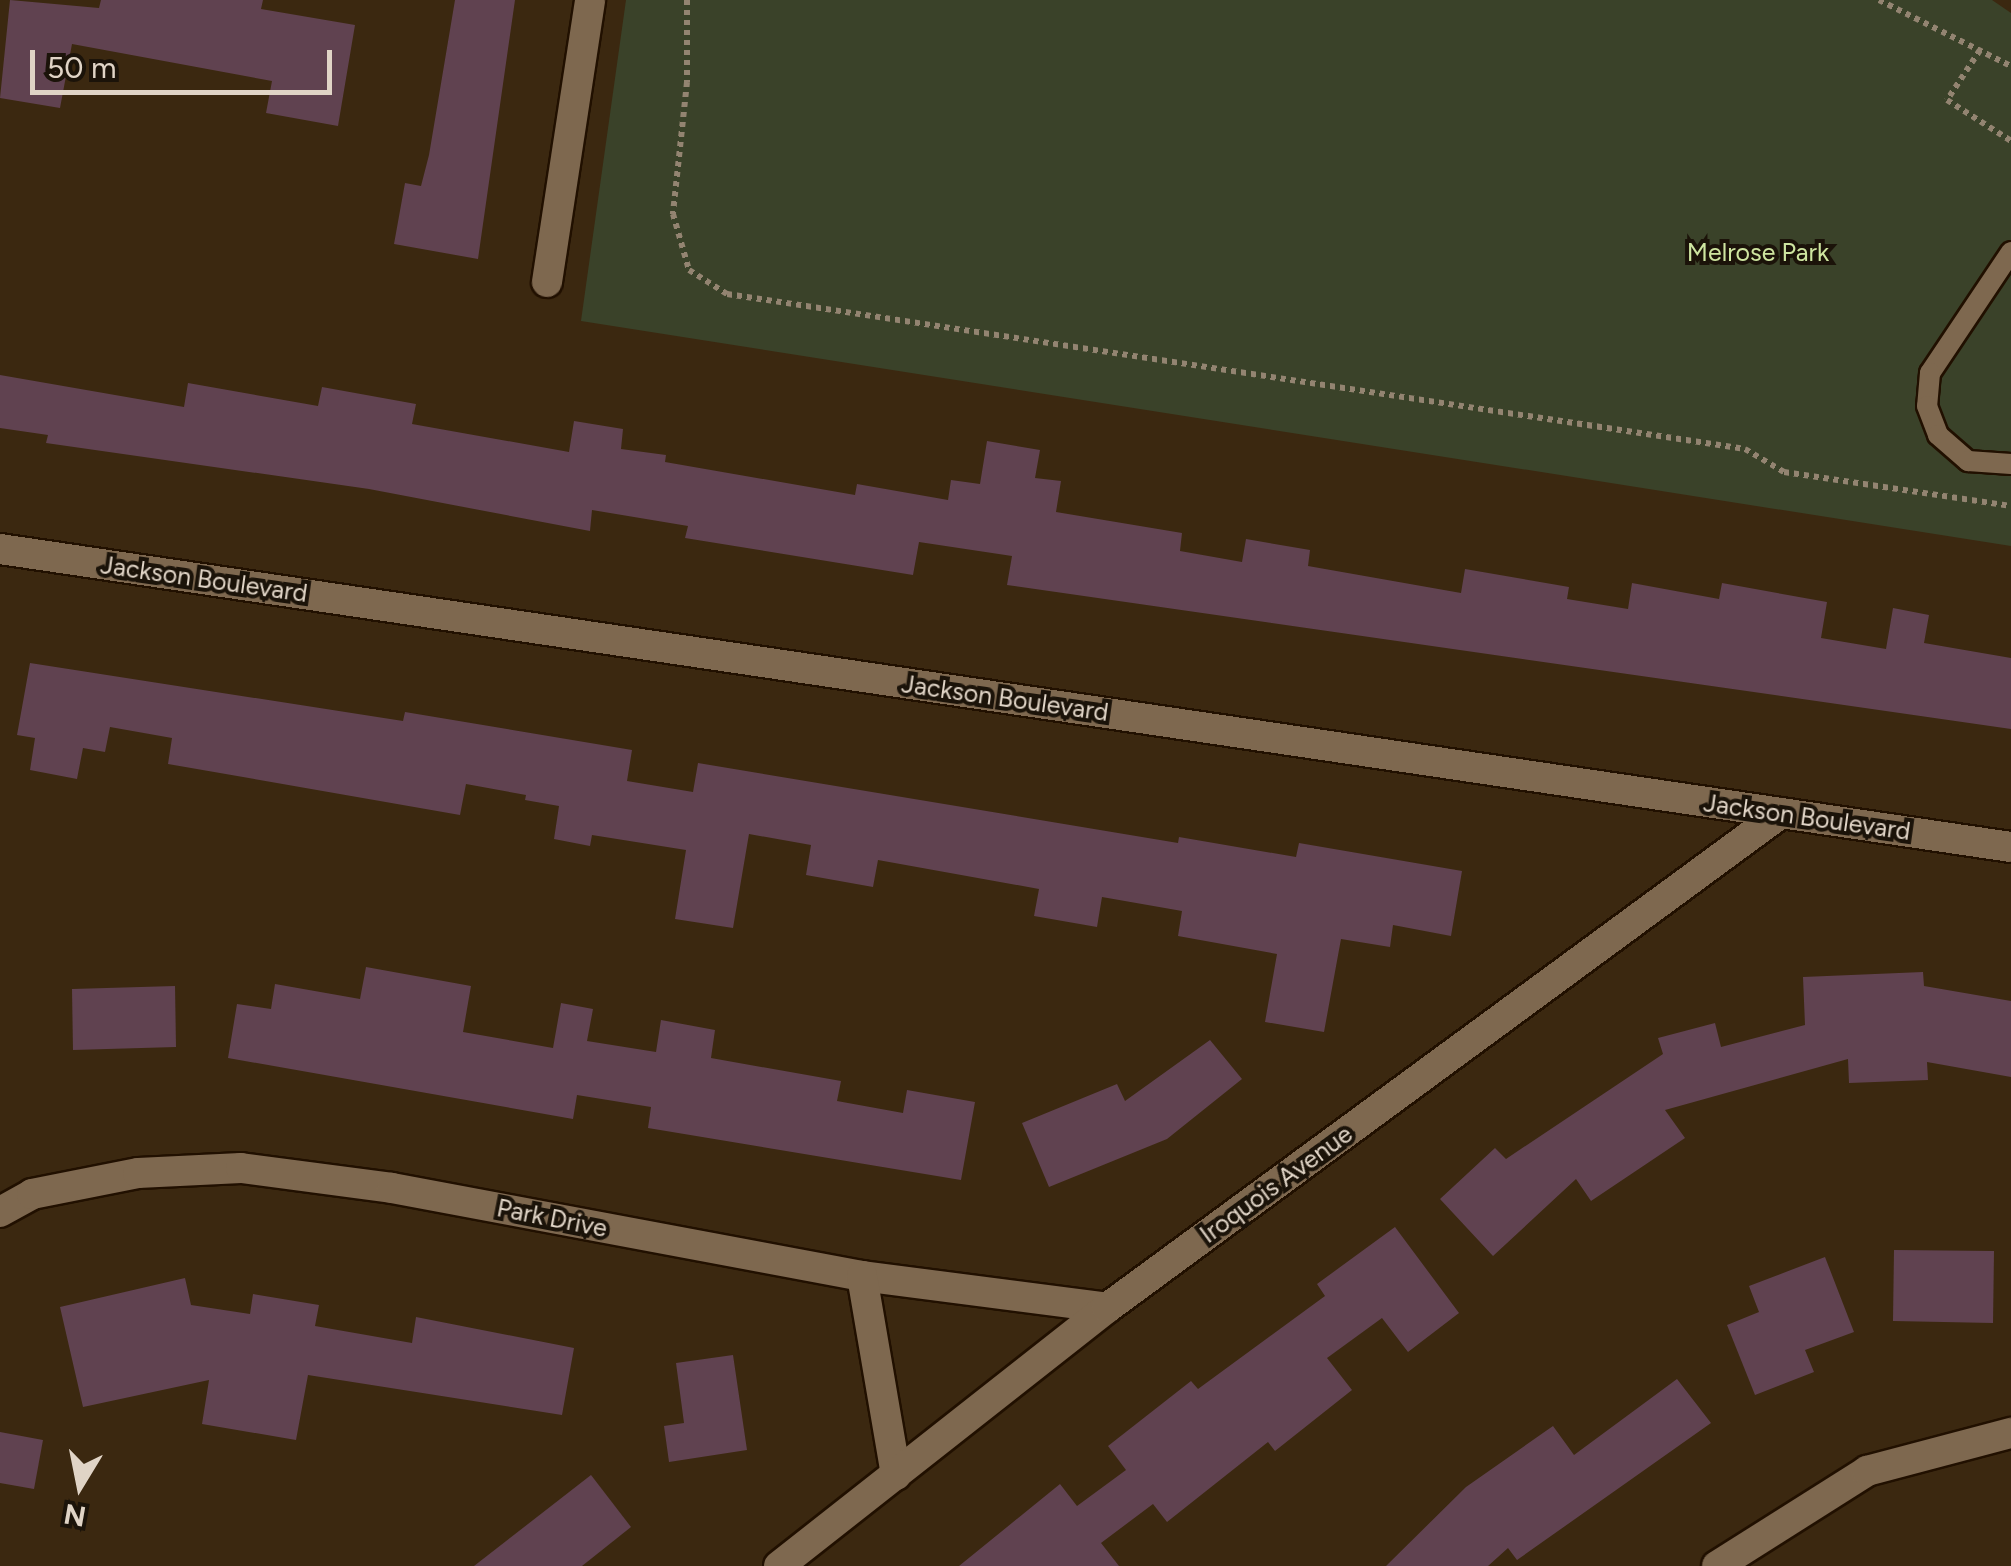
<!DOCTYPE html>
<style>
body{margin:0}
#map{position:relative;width:2011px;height:1566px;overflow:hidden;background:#3b2810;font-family:Figtree,sans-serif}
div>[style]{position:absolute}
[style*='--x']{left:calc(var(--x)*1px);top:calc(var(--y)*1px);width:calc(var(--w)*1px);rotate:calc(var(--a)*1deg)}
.green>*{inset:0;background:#3a4229}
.building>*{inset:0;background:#604250}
.path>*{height:6px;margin-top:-3px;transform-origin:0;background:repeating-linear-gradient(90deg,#938471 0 5px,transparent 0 10px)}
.roads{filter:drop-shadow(2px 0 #211000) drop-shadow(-2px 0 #211000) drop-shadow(0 2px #211000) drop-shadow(0 -2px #211000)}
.lane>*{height:20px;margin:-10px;padding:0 10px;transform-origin:10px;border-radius:10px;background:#7e684f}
.street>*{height:30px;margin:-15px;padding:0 15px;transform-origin:15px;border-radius:15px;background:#7e684f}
span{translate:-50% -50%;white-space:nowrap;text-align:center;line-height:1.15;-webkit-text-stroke:8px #1b1309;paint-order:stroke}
.park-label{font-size:25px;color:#cee5a0}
.street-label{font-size:25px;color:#e0d4c6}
.north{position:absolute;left:30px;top:1436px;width:100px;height:100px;-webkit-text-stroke:8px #1b1309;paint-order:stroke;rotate:190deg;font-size:28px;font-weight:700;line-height:40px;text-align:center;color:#e0d4c6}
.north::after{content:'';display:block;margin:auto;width:35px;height:45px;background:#e0d4c6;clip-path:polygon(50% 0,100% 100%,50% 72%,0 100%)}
.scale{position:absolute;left:30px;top:50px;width:302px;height:45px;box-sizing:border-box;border:5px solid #e0d4c6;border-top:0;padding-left:12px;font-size:30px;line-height:35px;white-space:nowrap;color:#e0d4c6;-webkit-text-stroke:8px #1b1309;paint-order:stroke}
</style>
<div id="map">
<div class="green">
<i style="clip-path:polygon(626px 0,1992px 0,2011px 13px,2011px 546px,581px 321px)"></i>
</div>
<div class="building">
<i style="clip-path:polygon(10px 0,99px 8px,101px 0,263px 0,261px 9px,355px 25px,338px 126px,266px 113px,272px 81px,72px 44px,60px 108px,0 98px)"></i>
<i style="clip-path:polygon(455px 0,515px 0,478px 259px,394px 244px,405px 183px,421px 186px,429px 155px)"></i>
<i style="clip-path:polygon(0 375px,184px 407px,188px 383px,318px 406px,322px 387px,416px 404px,412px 424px,569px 452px,574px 421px,623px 429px,621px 449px,666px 455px,665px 462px,855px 495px,857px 484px,948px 500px,951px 480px,980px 484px,987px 441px,1040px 450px,1035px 478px,1061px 481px,1056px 512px,1182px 533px,1180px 551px,1242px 562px,1246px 539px,1310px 550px,1308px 566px,1461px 593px,1465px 569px,1569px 587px,1567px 599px,1628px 609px,1632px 583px,1719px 599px,1722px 583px,1827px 602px,1821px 638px,1886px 649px,1893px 608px,1929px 615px,1924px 643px,2011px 658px,2011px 729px,1007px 585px,1012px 556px,919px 542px,913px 575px,685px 538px,688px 526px,592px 510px,590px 531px,369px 489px,46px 443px,48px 435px,0 428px)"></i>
<i style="clip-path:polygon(30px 663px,403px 721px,405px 712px,632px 750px,627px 781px,693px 792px,698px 763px,1178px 843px,1179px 837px,1296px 857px,1299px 843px,1462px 871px,1451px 936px,1393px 925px,1390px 947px,1341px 939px,1324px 1032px,1265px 1022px,1277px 954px,1178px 936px,1182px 911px,1102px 897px,1097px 927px,1034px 916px,1039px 889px,878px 860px,873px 887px,806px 875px,811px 845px,749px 834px,733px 928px,675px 919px,686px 850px,592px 835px,590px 846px,554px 839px,559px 806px,525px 800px,526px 795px,466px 784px,460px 815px,168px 764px,172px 738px,110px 727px,105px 752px,83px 748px,77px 779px,30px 770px,35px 738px,17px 735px)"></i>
<i style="clip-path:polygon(366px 967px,471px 986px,463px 1032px,553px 1048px,561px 1003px,593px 1009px,587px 1041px,656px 1052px,661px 1020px,715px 1030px,711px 1058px,841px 1081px,837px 1101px,903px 1113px,907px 1090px,975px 1102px,961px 1180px,648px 1128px,651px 1107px,577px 1095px,573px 1119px,228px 1058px,237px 1004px,271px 1009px,275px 984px,360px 999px)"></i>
<i style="clip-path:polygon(1923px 972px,1924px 986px,2011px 1001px,2011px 1077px,1927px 1062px,1928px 1080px,1849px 1083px,1848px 1059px,1665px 1110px,1685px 1138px,1591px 1201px,1576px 1179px,1493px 1256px,1440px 1199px,1495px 1148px,1506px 1159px,1663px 1054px,1658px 1038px,1715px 1023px,1721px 1047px,1805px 1025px,1803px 977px)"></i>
<i style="clip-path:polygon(175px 986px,176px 1047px,73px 1050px,72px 989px)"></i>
<i style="clip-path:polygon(1210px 1040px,1242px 1079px,1167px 1139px,1049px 1187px,1022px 1123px,1117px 1084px,1125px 1101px)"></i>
<i style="clip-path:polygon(1395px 1227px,1459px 1313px,1408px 1352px,1382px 1318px,1327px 1358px,1352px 1390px,1275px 1451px,1268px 1442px,1167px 1522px,1153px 1504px,1101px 1543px,1119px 1566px,959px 1566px,1060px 1484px,1077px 1506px,1126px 1470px,1108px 1446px,1191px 1381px,1198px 1389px,1325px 1296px,1317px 1284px)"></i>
<i style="clip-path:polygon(1894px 1250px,1994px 1251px,1993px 1323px,1893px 1321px)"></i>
<i style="clip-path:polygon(1825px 1257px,1854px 1332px,1805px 1350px,1814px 1372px,1755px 1395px,1727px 1325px,1759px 1312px,1749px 1286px)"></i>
<i style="clip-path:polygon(185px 1278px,191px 1305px,250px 1314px,253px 1294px,319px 1305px,315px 1326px,412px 1343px,416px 1317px,574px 1348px,562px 1415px,308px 1375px,296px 1440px,202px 1424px,209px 1380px,83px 1407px,60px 1307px)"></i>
<i style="clip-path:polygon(733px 1355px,747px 1450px,669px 1462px,664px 1426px,684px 1423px,676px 1363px)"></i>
<i style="clip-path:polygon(1677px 1379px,1711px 1423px,1517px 1560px,1508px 1548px,1488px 1566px,1386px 1566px,1466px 1487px,1553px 1426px,1574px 1455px)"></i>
<i style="clip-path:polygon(0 1432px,43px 1440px,34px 1489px,0 1483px)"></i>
<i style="clip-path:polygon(591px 1475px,631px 1527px,582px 1566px,474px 1566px)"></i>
</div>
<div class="path">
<i style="--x:687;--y:0;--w:82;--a:90"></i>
<i style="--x:687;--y:82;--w:133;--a:96.1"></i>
<i style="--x:673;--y:214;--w:58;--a:74.1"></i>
<i style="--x:689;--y:270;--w:45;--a:32.3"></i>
<i style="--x:727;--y:294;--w:1030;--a:8.66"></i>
<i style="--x:1745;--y:449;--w:45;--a:30.5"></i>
<i style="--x:1784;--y:472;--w:230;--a:8.5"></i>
<i style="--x:1879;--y:0;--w:148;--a:26.6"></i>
<i style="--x:1980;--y:50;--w:60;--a:123.4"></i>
<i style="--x:1947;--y:100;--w:76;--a:32.6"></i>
</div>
<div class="roads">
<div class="lane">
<i style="--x:2011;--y:252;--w:146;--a:123.8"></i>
<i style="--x:1930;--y:373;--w:33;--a:95"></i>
<i style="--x:1927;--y:406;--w:31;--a:69"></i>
<i style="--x:1938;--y:435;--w:40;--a:41"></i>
<i style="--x:1968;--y:461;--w:43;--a:4"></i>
</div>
<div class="street">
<i style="--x:547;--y:282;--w:285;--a:-81.3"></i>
<i style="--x:0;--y:549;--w:2033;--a:8.43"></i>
<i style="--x:0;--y:1212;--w:37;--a:-29"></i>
<i style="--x:32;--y:1194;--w:108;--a:-11.2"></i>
<i style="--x:138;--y:1173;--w:103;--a:-2.8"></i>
<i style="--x:241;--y:1168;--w:152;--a:7.5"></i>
<i style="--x:392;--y:1188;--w:478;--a:10.6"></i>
<i style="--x:862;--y:1276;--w:247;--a:7.4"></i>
<i style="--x:862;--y:1276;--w:202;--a:80.3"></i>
<i style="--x:779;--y:1566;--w:417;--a:-38.2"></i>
<i style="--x:1107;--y:1308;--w:836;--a:-36.29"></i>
<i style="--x:1717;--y:1566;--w:178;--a:-32.3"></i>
<i style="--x:1867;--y:1471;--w:149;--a:-14.8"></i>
</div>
</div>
<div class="park-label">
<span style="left:1758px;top:252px">Melrose Park</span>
</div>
<div class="street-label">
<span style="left:204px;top:579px;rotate:8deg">Jackson Boulevard</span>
<span style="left:1005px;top:698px;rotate:8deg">Jackson Boulevard</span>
<span style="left:1807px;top:817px;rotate:8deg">Jackson Boulevard</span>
<span style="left:1276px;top:1184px;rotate:-36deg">Iroquois Avenue</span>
<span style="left:552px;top:1218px;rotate:11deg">Park Drive</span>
</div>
<div class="north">N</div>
<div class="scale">50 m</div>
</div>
